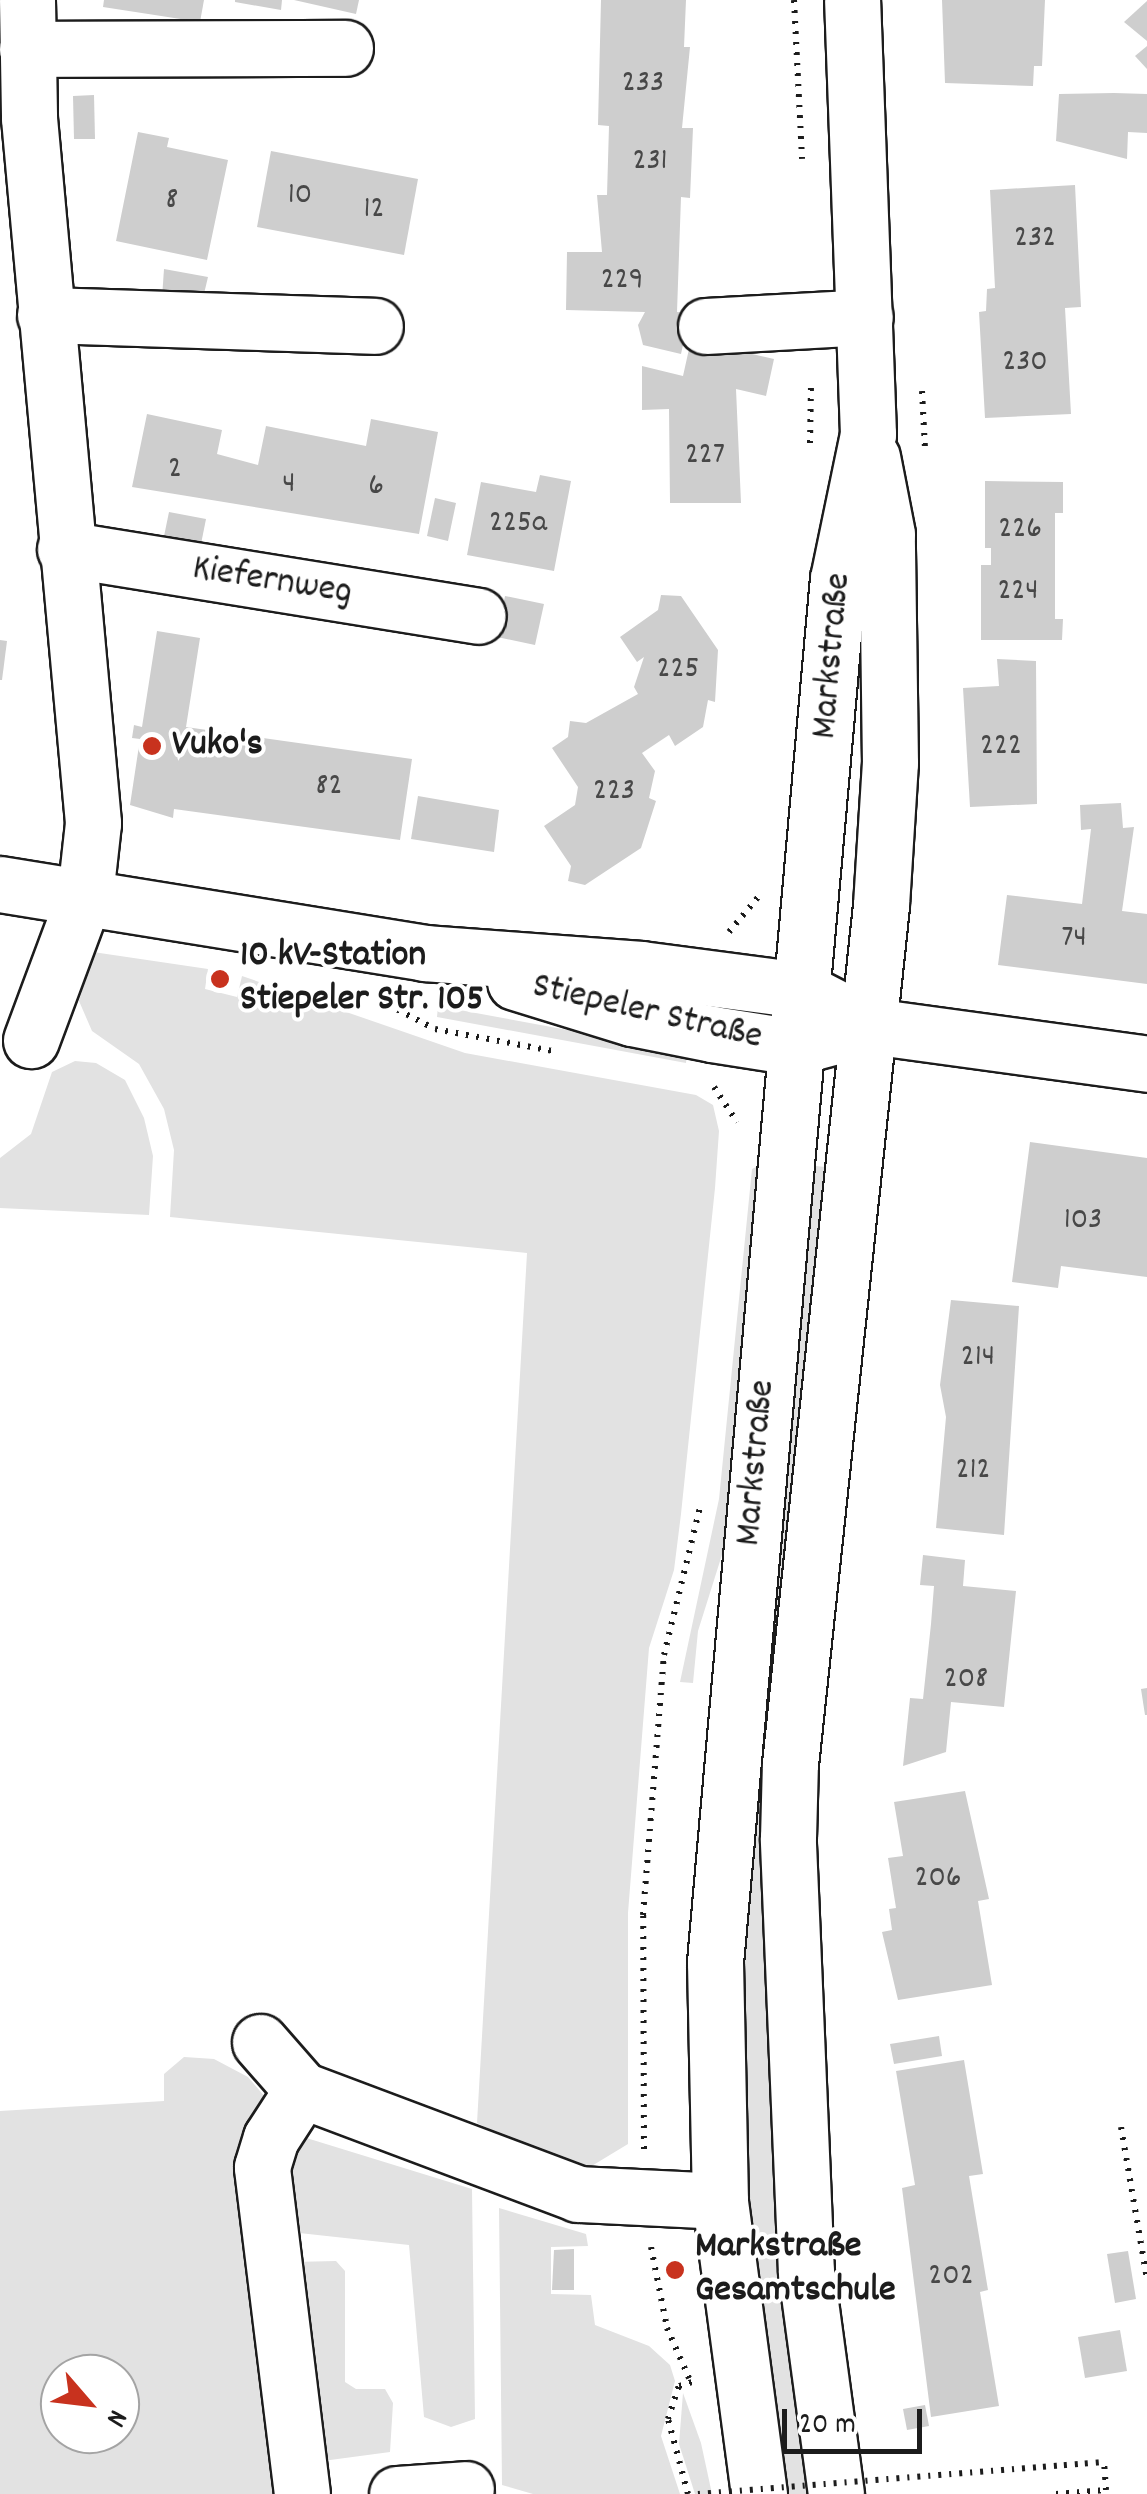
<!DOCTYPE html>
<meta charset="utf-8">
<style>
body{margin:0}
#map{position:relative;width:1147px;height:2494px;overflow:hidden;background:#fff;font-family:Dekko,sans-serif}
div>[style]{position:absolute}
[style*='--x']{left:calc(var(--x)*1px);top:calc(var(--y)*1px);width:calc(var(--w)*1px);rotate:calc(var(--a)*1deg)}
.green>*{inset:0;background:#e2e2e2}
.building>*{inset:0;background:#cecece}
.path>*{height:6px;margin-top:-3px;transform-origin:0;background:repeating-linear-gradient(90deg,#1c1c1c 0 2.5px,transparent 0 10.5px)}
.roads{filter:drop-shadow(2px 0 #1c1c1c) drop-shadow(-2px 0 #1c1c1c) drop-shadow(0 2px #1c1c1c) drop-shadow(0 -2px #1c1c1c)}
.minor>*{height:55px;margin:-27.5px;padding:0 27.5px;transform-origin:27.5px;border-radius:27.5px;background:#fff}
.major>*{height:55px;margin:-27.5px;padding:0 27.5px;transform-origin:27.5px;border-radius:27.5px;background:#fff}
.path-bridge>*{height:6px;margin-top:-3px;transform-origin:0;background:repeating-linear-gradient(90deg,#1c1c1c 0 2.5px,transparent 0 10.5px)}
.dots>*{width:28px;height:28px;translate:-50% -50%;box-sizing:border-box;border:5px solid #fff;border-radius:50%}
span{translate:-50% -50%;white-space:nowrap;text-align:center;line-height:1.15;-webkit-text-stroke:8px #fff;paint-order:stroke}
.number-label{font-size:32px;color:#484848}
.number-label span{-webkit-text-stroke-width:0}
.street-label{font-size:38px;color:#1c1c1c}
.poi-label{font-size:38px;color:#1c1c1c;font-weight:700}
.left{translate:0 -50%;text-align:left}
.north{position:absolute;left:40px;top:2354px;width:100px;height:100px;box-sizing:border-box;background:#fff;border:2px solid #a4a4a4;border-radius:50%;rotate:118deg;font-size:28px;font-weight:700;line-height:40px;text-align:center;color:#1c1c1c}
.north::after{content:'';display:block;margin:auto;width:35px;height:45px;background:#c8321e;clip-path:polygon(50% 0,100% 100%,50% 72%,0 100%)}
.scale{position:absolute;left:782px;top:2409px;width:140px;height:45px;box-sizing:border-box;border:5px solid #1c1c1c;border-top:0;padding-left:12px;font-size:30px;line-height:35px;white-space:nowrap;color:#1c1c1c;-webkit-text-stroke:8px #fff;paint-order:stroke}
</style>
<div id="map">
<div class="green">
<i style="clip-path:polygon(93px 952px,208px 969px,205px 989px,237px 997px,242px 976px,465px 1053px,696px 1095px,713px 1105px,719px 1131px,715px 1188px,681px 1514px,674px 1570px,649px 1648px,628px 1913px,628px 2144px,590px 2167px,551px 2159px,477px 2123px,527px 1253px,170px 1217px,174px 1150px,164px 1109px,139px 1064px,92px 1031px,79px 1001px)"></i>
<i style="clip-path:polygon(438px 1006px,687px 1052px,686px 1063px,437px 1017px)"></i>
<i style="clip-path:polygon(75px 1061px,96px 1063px,125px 1080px,144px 1118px,153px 1156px,149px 1215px,0 1208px,0 1158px,31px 1134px,52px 1072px)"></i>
<i style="clip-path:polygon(764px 1163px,726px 1542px,698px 1631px,693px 1683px,680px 1682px,719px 1499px,752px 1169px)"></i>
<i style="clip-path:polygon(807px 1165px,825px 1167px,781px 1592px,816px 2494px,781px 2494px,743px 2220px,736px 1977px)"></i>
<i style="clip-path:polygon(evenodd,184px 2057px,214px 2059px,248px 2077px,265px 2097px,288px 2494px,0 2494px,0 2111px,164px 2101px,164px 2074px,184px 2057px,60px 2374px,120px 2374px,120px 2434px,60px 2434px,60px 2374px)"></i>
<i style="clip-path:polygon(300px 2136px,472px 2189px,475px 2419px,451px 2427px,424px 2417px,409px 2245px,281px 2231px,283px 2138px)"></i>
<i style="clip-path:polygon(499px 2208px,586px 2234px,588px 2246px,551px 2247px,551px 2294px,591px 2295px,595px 2325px,649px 2346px,670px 2365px,675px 2381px,661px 2436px,680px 2494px,533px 2494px,502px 2485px)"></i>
<i style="clip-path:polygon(336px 2261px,345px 2271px,345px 2382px,356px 2389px,385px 2389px,393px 2403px,390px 2452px,330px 2460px,314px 2458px,293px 2262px)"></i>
<i style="clip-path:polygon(683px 2393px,701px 2443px,712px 2494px,695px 2494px,679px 2444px)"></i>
</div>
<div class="building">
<i style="clip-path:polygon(104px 0,204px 0,200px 22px,103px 7px)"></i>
<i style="clip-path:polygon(235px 0,282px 0,281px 10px,235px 2px)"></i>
<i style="clip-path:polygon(294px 0,359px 0,356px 14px)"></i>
<i style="clip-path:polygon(601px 0,686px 0,684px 47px,690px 47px,682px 128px,693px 128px,690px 198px,681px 197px,677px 312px,690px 313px,681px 354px,643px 345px,638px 325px,645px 312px,566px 310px,567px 252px,602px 252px,597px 195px,607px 195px,609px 126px,598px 125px)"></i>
<i style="clip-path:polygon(942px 0,1045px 0,1042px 66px,1034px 66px,1033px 86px,945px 83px)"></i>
<i style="clip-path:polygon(1147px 1px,1147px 41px,1124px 22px)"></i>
<i style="clip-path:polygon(1147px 46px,1147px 69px,1135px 56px)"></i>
<i style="clip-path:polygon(1114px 93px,1147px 94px,1147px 133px,1128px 132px,1127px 159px,1056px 141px,1059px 94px)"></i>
<i style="clip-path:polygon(94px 95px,95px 139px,74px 139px,73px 96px)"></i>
<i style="clip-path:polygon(138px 132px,169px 138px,167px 147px,228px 160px,207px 260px,116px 241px)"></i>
<i style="clip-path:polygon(271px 151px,418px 179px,404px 255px,257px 227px)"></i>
<i style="clip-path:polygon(1075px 185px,1081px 307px,1065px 308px,1071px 414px,985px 418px,979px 312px,986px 311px,987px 289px,995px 288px,990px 190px)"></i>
<i style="clip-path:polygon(164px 269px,208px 277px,203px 298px,162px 298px)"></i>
<i style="clip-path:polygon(691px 340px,774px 359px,766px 396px,736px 389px,741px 503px,670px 503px,669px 409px,642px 410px,642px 366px,683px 376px)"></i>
<i style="clip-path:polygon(147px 414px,222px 430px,217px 454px,258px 465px,266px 426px,366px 446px,371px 419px,438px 432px,419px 534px,132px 487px)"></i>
<i style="clip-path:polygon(540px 475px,571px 481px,554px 571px,467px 555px,481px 482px,536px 492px)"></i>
<i style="clip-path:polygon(985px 481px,1063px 482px,1063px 513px,1055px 513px,1055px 619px,1063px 619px,1062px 640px,981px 640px,981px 565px,991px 565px,991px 548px,985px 548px)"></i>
<i style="clip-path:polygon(435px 498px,456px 503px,448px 541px,427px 536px)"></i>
<i style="clip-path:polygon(169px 512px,206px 519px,199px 554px,162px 546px)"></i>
<i style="clip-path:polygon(661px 595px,681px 596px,718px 650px,715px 702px,708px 700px,703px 727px,675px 746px,669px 735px,642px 753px,655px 771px,649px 798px,656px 801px,641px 848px,585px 885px,568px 881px,571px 866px,544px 826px,575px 805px,578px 787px,552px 748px,568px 737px,570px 721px,586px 723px,638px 694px,634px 687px,644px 657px,637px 662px,620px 637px,658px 610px)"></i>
<i style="clip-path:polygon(505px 596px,544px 604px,535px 645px,497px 637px)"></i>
<i style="clip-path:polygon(157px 631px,200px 638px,186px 727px,412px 759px,400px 840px,174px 809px,173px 818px,130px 805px,140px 739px,132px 738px,134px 725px,142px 727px)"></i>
<i style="clip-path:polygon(0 640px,7px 641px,2px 680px,0 680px)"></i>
<i style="clip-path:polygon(997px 659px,1036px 661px,1037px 804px,970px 807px,963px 688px,999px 686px)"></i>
<i style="clip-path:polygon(418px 796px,499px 810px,494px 852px,411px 839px)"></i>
<i style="clip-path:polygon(1121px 803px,1123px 828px,1134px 827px,1122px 911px,1147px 914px,1147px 984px,998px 965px,1007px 895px,1082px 904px,1091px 829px,1081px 830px,1080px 805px)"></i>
<i style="clip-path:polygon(211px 971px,232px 975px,230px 987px,208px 983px)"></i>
<i style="clip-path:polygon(1030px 1142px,1147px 1158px,1147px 1277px,1061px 1266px,1058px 1288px,1012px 1282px)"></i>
<i style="clip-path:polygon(951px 1300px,1019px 1306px,1004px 1535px,936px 1528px,946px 1417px,940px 1385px)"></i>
<i style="clip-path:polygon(923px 1555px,965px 1560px,963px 1586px,1016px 1591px,1004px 1707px,951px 1702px,946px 1752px,903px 1766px,910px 1698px,923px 1699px,931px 1624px,934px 1586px,920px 1585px)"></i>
<i style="clip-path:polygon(1147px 1688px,1147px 1715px,1145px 1715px,1141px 1689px)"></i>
<i style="clip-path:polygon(965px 1791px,989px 1899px,978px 1901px,992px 1985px,898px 2000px,882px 1932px,892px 1930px,889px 1909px,896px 1908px,888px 1858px,903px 1856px,894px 1802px)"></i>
<i style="clip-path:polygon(939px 2036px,942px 2056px,894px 2064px,890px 2044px)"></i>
<i style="clip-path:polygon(964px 2060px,983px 2174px,969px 2176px,988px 2290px,980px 2292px,999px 2406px,931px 2417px,902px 2188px,915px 2185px,896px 2071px)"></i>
<i style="clip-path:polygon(574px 2249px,574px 2290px,552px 2290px,554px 2250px)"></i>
<i style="clip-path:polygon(1128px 2251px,1136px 2299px,1115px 2303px,1107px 2254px)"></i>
<i style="clip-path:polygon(1120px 2330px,1127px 2371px,1085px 2378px,1078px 2337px)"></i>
<i style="clip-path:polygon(925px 2405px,929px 2426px,907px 2430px,903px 2409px)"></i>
</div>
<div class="path">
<i style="--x:794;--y:0;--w:159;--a:87.1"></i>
<i style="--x:922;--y:391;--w:57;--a:87"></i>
<i style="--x:810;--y:443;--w:57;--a:-89"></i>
<i style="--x:729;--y:932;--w:47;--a:-50.2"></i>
<i style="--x:379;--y:1000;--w:63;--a:27.4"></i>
<i style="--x:435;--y:1029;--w:119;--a:10.6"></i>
<i style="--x:714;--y:1087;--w:42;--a:56.7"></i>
<i style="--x:1121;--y:2127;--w:154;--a:80.3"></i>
<i style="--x:644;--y:2149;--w:234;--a:-90.2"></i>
<i style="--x:643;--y:1915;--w:261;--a:-85.4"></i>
<i style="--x:664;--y:1655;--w:152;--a:-76.3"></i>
<i style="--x:651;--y:2247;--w:83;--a:78.8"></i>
<i style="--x:667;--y:2328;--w:55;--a:66.3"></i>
<i style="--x:688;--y:2494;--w:78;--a:-104.9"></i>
<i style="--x:668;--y:2419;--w:35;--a:-72"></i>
<i style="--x:679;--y:2386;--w:17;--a:-17"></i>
<i style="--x:1056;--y:2494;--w:50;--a:-4.6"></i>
<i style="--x:1106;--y:2490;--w:28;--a:-94"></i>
</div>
<div class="roads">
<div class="minor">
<i style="--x:27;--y:0;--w:118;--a:89"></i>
<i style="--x:29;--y:118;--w:708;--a:84.81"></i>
<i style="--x:93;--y:823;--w:72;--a:96.3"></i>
<i style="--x:85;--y:895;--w:155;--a:110.4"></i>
<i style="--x:27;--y:49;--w:318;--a:-0.2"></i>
<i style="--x:45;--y:315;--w:330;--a:1.9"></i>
<i style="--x:706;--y:326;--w:159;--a:-3.2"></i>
<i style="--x:65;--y:549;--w:418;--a:9.2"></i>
<i style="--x:0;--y:884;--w:430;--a:9.2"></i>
<i style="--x:424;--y:953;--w:218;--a:4.2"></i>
<i style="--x:641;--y:969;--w:161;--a:7.5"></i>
<i style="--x:801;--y:990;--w:79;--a:27.2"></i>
<i style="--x:871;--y:1026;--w:279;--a:7.8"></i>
<i style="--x:515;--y:982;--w:122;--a:17.1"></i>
<i style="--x:632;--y:1018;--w:82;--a:11.3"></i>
<i style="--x:712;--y:1034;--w:84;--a:8.9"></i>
<i style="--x:795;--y:1047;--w:46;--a:-15.3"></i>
<i style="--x:260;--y:2042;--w:64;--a:48.8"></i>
<i style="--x:302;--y:2090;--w:295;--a:20.6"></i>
<i style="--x:578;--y:2194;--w:142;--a:2.8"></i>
<i style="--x:302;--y:2494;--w:329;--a:-97"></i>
<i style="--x:262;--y:2167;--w:30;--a:-73"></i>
<i style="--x:271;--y:2138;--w:57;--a:-57.1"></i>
<i style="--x:397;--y:2494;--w:69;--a:-4.1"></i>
</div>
<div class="major">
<i style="--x:759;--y:2494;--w:296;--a:-97.6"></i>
<i style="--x:720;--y:2201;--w:239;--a:-91.2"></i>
<i style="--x:715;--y:1962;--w:1388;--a:-84.92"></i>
<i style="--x:838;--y:579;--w:148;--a:-78.3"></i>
<i style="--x:868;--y:434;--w:434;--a:-92.1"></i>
<i style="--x:836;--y:2494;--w:223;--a:-97.7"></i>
<i style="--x:806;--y:2273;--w:435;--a:-92.4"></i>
<i style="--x:788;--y:1838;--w:74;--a:-88.5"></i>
<i style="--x:790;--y:1764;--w:864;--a:-83.95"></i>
<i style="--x:881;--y:905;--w:142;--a:-86.4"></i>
<i style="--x:890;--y:763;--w:229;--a:-90.8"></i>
<i style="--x:887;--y:534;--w:78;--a:-101"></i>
</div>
</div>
<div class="path-bridge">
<i style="--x:698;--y:2494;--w:407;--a:-4.5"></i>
</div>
<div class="dots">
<i style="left:152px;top:746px;background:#c8321e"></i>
<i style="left:220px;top:979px;background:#c8321e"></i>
<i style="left:675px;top:2270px;background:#c8321e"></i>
</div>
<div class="number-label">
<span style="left:643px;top:84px">233</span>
<span style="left:650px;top:162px">231</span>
<span style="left:300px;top:196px">10</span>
<span style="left:172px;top:201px">8</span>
<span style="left:374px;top:210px">12</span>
<span style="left:1035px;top:239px">232</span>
<span style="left:622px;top:281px">229</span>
<span style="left:1025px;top:363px">230</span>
<span style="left:705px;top:456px">227</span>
<span style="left:175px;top:470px">2</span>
<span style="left:289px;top:485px">4</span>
<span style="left:376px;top:487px">6</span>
<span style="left:518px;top:524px">225a</span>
<span style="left:1020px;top:530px">226</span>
<span style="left:1018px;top:592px">224</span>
<span style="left:678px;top:670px">225</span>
<span style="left:1001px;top:747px">222</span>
<span style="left:329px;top:787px">82</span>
<span style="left:614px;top:792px">223</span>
<span style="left:1074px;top:939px">74</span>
<span style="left:1083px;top:1221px">103</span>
<span style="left:978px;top:1358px">214</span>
<span style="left:973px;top:1471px">212</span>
<span style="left:966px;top:1680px">208</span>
<span style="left:938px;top:1879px">206</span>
<span style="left:951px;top:2277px">202</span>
</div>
<div class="street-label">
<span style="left:272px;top:582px;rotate:9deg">Kiefernweg</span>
<span style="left:833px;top:656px;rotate:-85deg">Markstraße</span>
<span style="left:647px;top:1013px;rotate:13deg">Stiepeler Straße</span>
<span style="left:757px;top:1463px;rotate:-85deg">Markstraße</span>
</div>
<div class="poi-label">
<span class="left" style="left:172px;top:746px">Vuko's</span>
<span class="left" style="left:240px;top:979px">10 kV-Station<br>Stiepeler Str. 105</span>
<span class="left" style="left:695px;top:2270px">Markstraße<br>Gesamtschule</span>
</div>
<div class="north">N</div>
<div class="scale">20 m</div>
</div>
